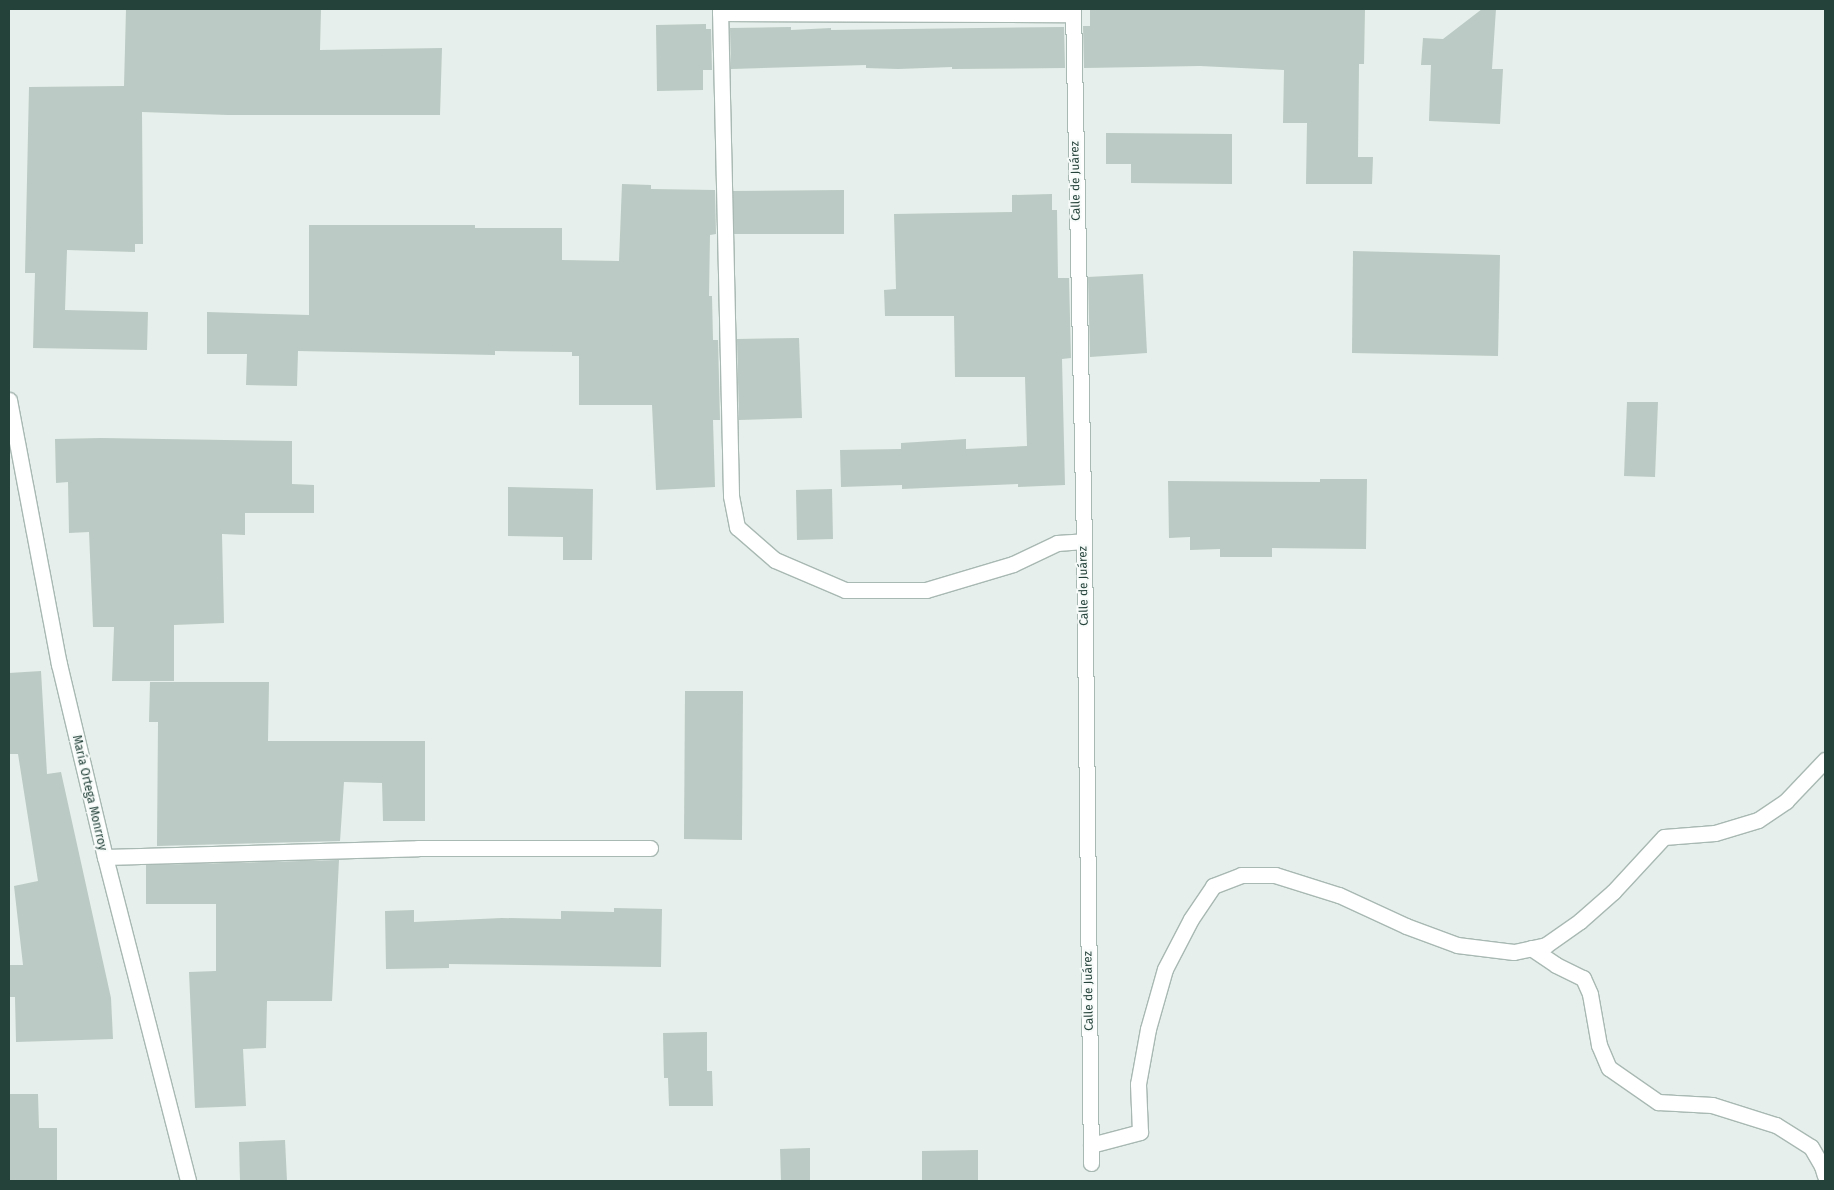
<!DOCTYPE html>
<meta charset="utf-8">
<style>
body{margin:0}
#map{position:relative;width:1834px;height:1190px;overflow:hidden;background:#e6efeb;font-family:"Fira Sans",sans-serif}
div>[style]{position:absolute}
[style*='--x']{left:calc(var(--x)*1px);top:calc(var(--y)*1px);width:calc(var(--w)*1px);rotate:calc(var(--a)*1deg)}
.building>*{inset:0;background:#bbcac4}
.roads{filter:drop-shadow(1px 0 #a8b8b2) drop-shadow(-1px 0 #a8b8b2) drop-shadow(0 1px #a8b8b2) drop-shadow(0 -1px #a8b8b2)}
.street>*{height:15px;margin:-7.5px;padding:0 7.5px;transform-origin:7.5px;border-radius:7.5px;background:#fff}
span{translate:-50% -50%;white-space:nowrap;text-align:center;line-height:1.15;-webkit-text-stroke:4px #f7fbf9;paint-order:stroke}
.street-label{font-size:12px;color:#24423a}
.frame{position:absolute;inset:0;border:10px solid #24423a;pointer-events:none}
</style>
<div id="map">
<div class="building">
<i style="clip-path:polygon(126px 9px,321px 9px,320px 50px,442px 48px,440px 115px,228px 115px,142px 112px,143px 244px,135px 244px,135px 252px,67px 250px,65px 310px,148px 312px,147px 350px,33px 348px,35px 273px,25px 273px,29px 87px,124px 86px)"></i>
<i style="clip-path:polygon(1090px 9px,1365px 9px,1364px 64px,1359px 64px,1358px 157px,1373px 157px,1372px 184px,1306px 184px,1307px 123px,1283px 123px,1284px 70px,1200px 66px,1084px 68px,1083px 26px,1090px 26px)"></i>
<i style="clip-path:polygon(1482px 9px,1496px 9px,1492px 69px,1503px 69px,1500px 124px,1429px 121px,1431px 65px,1421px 65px,1423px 38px,1443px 39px)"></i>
<i style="clip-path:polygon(706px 24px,706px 29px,711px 29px,712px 70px,703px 70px,703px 90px,657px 91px,656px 25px)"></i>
<i style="clip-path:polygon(791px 27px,791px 30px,831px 28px,831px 30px,1064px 27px,1065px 68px,952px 69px,952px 67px,898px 69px,866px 68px,866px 65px,731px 69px,730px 28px)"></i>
<i style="clip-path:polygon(1106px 133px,1232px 134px,1232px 184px,1131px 183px,1131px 164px,1106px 164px)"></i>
<i style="clip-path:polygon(622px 184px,651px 185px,651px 189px,715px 190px,716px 234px,710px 235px,709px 296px,712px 296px,713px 340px,718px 340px,720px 420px,713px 420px,715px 487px,656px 490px,652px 405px,579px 405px,579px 356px,572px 356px,572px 352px,495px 351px,495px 355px,298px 351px,297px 386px,246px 385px,247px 354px,207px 354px,207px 312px,309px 315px,309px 225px,475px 225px,475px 228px,562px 228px,562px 260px,619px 261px)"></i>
<i style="clip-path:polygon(844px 190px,844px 234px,734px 234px,733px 191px)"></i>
<i style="clip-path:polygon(1052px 194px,1052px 210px,1057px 210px,1058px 278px,1069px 278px,1071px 358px,1062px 359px,1065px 485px,1018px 487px,1018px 484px,902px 489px,902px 485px,841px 487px,840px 450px,901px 449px,901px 443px,966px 439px,966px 449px,1027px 446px,1025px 377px,955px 377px,954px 316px,885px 316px,884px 290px,896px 289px,894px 214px,1012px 212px,1012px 195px)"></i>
<i style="clip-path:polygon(1353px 251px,1500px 255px,1498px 356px,1352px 353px)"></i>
<i style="clip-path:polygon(1143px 274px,1147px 353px,1090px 357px,1088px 277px)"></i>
<i style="clip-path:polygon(799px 338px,802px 418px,739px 420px,737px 339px)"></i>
<i style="clip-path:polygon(1627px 402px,1658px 402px,1655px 477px,1624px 476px)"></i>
<i style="clip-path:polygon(101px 438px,292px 441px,292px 484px,314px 485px,314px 513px,245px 513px,245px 535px,222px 534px,224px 623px,174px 625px,174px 681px,112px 681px,114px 627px,93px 627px,89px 532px,69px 533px,68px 482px,56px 483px,55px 439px)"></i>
<i style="clip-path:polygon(1320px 479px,1367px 479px,1366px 549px,1272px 548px,1272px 557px,1220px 557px,1220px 549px,1190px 550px,1190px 537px,1169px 538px,1168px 481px,1320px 482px)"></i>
<i style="clip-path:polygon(508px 487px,593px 489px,592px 560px,563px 560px,563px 537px,508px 536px)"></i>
<i style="clip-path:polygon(832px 489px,833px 539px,797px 540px,796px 490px)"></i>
<i style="clip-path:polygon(41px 671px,47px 774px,61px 772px,111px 998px,113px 1039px,16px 1042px,15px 997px,9px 997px,9px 965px,23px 965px,14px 886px,38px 881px,18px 754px,9px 754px,9px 673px)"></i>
<i style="clip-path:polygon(150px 682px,269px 682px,268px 741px,425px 741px,425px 821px,383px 821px,382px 783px,344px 782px,340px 841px,157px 846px,158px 722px,149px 722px)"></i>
<i style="clip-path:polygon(685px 691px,743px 691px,742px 840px,684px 839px)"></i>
<i style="clip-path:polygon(339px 860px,332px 1001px,267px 1001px,266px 1048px,243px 1049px,246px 1106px,195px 1108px,189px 972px,216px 971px,216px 904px,146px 904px,146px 865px)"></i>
<i style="clip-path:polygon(614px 908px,662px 909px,661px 967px,449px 964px,449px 968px,386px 969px,385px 911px,414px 910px,414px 922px,502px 918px,561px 919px,561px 911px,614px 912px)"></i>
<i style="clip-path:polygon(707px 1032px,707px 1071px,712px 1071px,713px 1106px,669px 1106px,668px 1078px,664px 1078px,663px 1033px)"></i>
<i style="clip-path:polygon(9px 1094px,38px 1094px,39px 1128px,57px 1128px,57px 1181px,9px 1181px)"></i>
<i style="clip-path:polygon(285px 1140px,287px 1181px,240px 1181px,239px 1142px)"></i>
<i style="clip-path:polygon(810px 1148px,810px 1180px,781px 1180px,780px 1149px)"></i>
<i style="clip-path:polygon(978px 1150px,978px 1181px,922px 1181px,922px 1151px)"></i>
</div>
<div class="roads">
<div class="street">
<i style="--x:720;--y:9;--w:487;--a:88.7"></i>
<i style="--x:731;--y:496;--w:32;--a:79"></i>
<i style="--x:737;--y:527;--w:50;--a:41"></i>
<i style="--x:775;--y:560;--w:76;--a:23.2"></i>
<i style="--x:845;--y:590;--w:81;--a:0"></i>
<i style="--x:926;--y:590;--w:91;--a:-16.6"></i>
<i style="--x:1013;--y:564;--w:49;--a:-25.5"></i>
<i style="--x:1057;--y:543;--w:27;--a:-4"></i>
<i style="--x:1073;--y:9;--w:532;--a:88.82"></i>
<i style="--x:1084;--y:541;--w:622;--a:89.36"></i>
<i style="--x:720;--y:13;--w:353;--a:0.2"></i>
<i style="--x:9;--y:400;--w:269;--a:79.3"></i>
<i style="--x:59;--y:664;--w:198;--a:76.6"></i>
<i style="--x:105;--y:857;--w:334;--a:75.6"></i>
<i style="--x:105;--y:857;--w:313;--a:-1.6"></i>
<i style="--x:418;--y:848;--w:232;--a:0"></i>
<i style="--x:1531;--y:948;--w:30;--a:34"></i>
<i style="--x:1556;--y:965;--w:30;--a:26"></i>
<i style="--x:1583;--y:978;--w:17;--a:66"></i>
<i style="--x:1590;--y:994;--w:52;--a:80"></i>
<i style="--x:1599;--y:1045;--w:25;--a:67"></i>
<i style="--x:1609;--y:1068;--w:60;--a:34.8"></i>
<i style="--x:1658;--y:1102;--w:54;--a:3.2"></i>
<i style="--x:1712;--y:1105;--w:67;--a:17.4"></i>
<i style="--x:1776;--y:1125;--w:41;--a:32.2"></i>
<i style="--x:1811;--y:1147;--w:22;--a:60"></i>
<i style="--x:1822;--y:1166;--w:10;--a:73"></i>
<i style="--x:1091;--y:1145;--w:51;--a:-14.9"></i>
<i style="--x:1140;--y:1132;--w:48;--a:-92.4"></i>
<i style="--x:1138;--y:1084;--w:56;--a:-79.7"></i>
<i style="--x:1148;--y:1029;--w:62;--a:-74.2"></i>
<i style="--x:1165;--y:969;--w:56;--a:-62.5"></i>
<i style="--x:1191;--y:919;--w:40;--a:-56"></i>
<i style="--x:1213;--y:886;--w:30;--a:-21"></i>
<i style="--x:1241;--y:875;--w:34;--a:0"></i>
<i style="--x:1275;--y:875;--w:67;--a:17.4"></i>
<i style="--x:1339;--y:895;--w:74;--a:24.8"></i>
<i style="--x:1406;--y:926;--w:54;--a:20.4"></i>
<i style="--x:1457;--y:945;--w:57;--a:7"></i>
<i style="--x:1514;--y:952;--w:33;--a:-12"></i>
<i style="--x:1546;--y:945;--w:42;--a:-35.2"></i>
<i style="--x:1580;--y:921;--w:44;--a:-41.3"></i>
<i style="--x:1613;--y:892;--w:75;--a:-47.2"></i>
<i style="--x:1664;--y:837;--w:51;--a:-4.5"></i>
<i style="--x:1715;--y:833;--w:45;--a:-16.8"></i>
<i style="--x:1758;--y:820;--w:34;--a:-34"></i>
<i style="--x:1786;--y:801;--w:57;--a:-46.4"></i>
</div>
</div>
<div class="street-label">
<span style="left:1076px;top:181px;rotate:-91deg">Calle de Juárez</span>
<span style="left:1084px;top:586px;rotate:-91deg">Calle de Juárez</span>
<span style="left:89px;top:793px;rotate:77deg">María Ortega Monrroy</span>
<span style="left:1089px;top:991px;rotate:-91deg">Calle de Juárez</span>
</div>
<div class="frame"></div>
</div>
